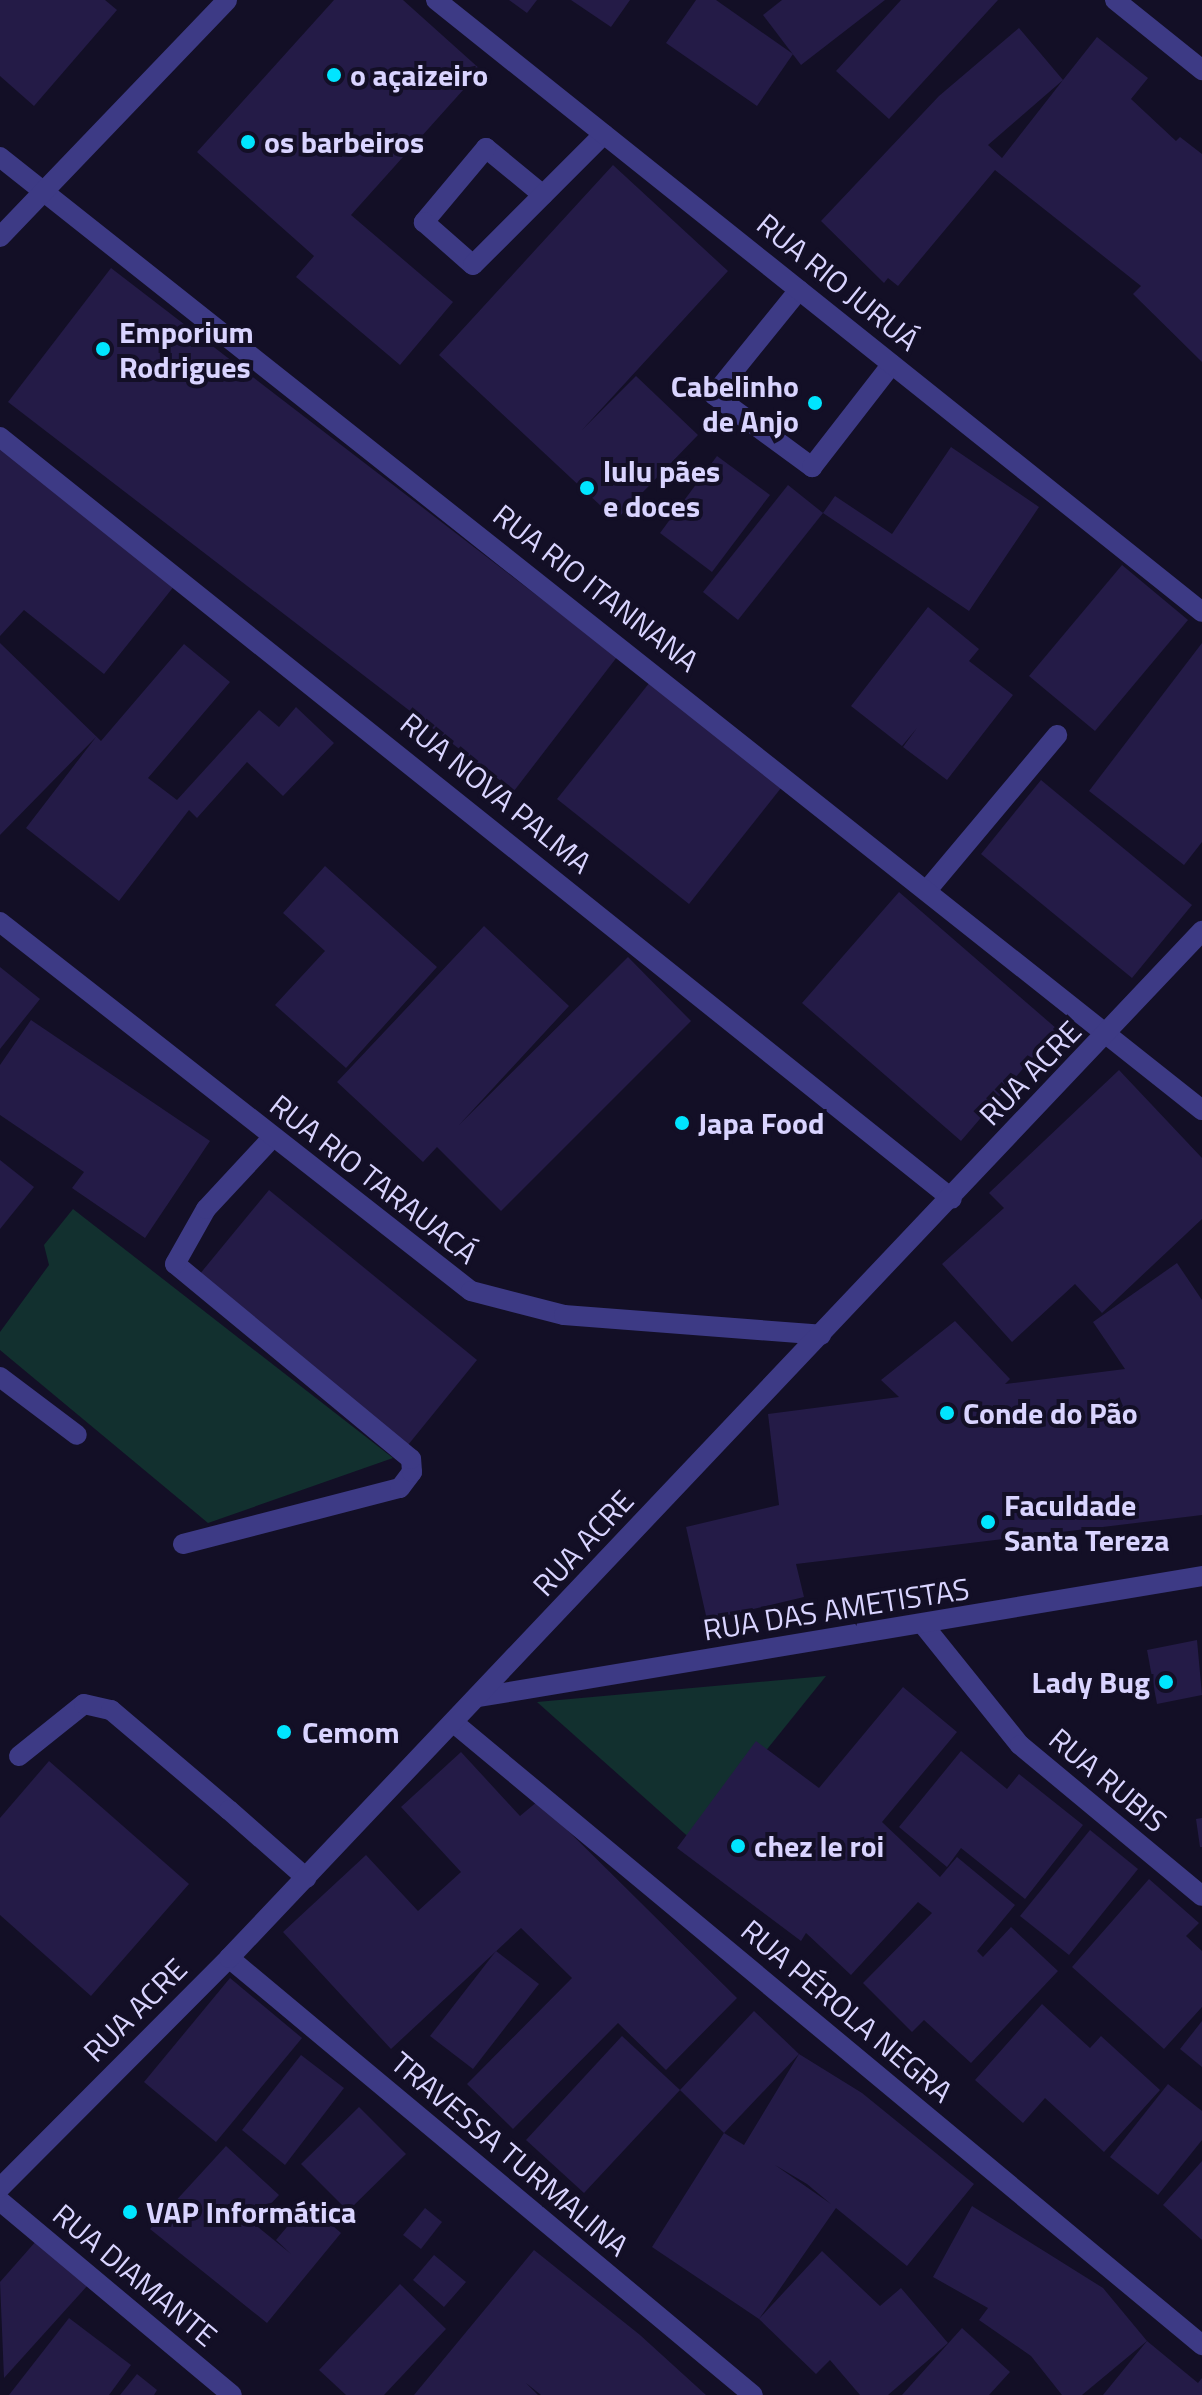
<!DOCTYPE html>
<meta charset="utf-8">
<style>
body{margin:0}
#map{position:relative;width:1202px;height:2395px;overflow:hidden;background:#130f26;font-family:"Titillium Web",sans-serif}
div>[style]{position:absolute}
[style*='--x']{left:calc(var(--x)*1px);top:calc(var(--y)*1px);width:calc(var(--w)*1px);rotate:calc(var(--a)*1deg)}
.green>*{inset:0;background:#12302f}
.building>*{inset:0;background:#241b47}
.service>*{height:20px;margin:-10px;padding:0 10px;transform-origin:10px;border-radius:10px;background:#3d3a85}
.minor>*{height:20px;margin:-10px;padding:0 10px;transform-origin:10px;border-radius:10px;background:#3d3a85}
.tertiary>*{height:20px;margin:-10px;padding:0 10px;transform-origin:10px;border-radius:10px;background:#3d3a85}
.dots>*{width:22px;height:22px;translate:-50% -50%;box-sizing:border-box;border:4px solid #130f26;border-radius:50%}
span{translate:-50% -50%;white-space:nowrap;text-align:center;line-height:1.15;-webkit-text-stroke:8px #130f26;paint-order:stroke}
.poi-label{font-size:30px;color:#d9d4ff;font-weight:700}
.left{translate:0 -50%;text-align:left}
.right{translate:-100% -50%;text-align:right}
.street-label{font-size:30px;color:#d9d4ff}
</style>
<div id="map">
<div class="green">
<i style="clip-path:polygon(73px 1209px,393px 1458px,208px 1523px,0 1350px,0 1332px,49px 1265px,44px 1245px)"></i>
<i style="clip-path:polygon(826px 1676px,693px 1841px,537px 1702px)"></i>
</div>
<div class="building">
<i style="clip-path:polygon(0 0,105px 0,117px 10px,34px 106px,0 76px)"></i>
<i style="clip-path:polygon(334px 0,403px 0,481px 70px,351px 215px,453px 302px,400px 365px,296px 277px,314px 256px,197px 152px)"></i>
<i style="clip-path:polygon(509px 0,537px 0,527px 13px)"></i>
<i style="clip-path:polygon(571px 0,630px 0,611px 27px)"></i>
<i style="clip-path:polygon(696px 0,716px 0,793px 54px,757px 106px,666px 43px)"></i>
<i style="clip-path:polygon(782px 0,885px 0,801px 65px,763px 15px)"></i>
<i style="clip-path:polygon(901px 0,998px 0,889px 119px,836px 71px)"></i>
<i style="clip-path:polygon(evenodd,1019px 28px,1063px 80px,1097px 37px,1148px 78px,1131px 99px,1176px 141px,1180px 137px,1202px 154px,1202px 362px,1133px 294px,1141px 286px,995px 170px,898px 286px,888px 278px,884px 283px,821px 221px,939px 96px,1019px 28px,1063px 80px,1002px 158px,988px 145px,1063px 80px)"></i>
<i style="clip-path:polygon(613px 165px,728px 271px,582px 430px,636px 376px,698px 435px,616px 520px,439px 355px)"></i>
<i style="clip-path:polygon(111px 268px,617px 657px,514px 791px,8px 402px)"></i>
<i style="clip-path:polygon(0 445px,175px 585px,104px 674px,24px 610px,0 636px)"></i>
<i style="clip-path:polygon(951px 447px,1039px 507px,969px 611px,823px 513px,835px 496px,892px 534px)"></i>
<i style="clip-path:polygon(717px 456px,770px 495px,712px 572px,660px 533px)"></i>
<i style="clip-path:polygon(788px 485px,823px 513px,738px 620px,703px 592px)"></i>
<i style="clip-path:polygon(1122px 565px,1188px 620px,1095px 731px,1029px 676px)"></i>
<i style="clip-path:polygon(928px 607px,979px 649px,969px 661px,1013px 695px,947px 780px,903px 747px,917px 728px,902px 746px,851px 706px)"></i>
<i style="clip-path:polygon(0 643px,101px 741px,184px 644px,230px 682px,148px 778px,177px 800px,259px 710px,279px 727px,296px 707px,334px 743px,283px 796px,247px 762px,197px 818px,189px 810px,119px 901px,26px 828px,96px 737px,0 835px)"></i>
<i style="clip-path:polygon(1202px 643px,1202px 842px,1184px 865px,1089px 791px)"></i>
<i style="clip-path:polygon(650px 682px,781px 788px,689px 904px,557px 799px)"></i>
<i style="clip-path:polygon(1041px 780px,1192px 905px,1132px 978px,981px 854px)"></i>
<i style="clip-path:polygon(325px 866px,437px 967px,346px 1068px,275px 1005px,325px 951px,283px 913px)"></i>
<i style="clip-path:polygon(899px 892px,1057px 1029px,961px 1141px,802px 1003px)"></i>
<i style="clip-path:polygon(484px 926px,569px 1006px,459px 1125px,628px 957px,691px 1021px,501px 1211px,437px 1147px,423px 1162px,337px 1082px)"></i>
<i style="clip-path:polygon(0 967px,40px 999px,0 1049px)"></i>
<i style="clip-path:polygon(31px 1020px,210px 1141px,145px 1238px,72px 1188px,84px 1172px,0 1115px,0 1065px)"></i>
<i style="clip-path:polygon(1119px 1070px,1202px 1158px,1202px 1219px,1102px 1313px,1075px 1284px,1012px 1342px,942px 1264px,1004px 1208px,989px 1193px)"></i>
<i style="clip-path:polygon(0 1160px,34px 1187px,0 1229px)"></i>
<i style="clip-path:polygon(269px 1190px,477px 1360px,408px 1445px,199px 1275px)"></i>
<i style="clip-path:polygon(1177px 1263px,1202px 1300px,1202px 1515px,796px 1564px,804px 1597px,707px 1620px,686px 1527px,779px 1505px,768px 1414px,899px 1397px,881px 1380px,955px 1321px,1010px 1379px,1005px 1384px,1125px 1369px,1093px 1322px)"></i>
<i style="clip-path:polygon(1197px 1640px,1202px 1695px,1157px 1704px,1147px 1650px)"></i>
<i style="clip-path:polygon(903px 1687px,957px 1732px,882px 1822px,940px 1877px,957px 1857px,1015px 1905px,977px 1951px,983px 1957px,1011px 1927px,1058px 1971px,971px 2063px,924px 2020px,912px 2032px,863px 1983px,932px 1913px,918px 1902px,851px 1975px,806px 1933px,801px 1941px,677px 1848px,756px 1741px,819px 1788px)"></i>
<i style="clip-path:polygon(961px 1751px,1007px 1789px,1019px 1774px,1083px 1825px,1025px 1899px,961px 1848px,947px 1867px,899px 1827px)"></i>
<i style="clip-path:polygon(461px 1752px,520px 1816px,538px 1801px,737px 1998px,666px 2070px,618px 2023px,513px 2129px,467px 2084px,572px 1978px,521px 1928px,391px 2049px,283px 1932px,366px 1855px,418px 1911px,461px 1872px,401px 1807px)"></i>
<i style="clip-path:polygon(49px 1761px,189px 1884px,91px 1996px,0 1915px,0 1818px)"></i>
<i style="clip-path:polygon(1202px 1818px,1202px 1847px,1200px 1847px,1196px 1819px)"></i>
<i style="clip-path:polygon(1090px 1830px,1138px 1869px,1069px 1955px,1020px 1916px)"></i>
<i style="clip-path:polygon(1149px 1879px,1199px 1923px,1186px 1936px,1202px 1951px,1202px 2007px,1164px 2049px,1072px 1967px)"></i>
<i style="clip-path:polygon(496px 1951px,539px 1984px,473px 2069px,430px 2036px)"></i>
<i style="clip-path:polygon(230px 1978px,302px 2038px,216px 2142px,144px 2082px)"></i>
<i style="clip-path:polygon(1042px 2004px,1090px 2048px,1101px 2036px,1160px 2090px,1104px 2152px,1045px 2098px,1023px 2123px,975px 2080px)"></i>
<i style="clip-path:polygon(754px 2011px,799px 2054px,724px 2133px,680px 2090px)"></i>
<i style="clip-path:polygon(1202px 2021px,1202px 2067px,1180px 2049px)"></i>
<i style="clip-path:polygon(622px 2036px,680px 2090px,584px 2193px,526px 2140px)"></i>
<i style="clip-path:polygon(evenodd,799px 2054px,862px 2093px,974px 2184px,907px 2266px,836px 2208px,759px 2319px,822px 2251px,880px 2306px,901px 2288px,948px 2343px,888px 2395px,860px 2395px,830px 2360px,816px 2374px,759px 2319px,652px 2247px,724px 2133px,744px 2145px,799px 2054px,775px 2165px,807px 2184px,831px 2204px,775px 2165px)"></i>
<i style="clip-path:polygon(301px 2055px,344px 2088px,285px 2165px,242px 2130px)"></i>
<i style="clip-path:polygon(1168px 2084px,1202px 2111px,1202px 2140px,1158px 2195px,1110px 2157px)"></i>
<i style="clip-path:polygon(359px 2107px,406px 2154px,348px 2211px,301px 2164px)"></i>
<i style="clip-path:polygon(226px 2146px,279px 2195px,253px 2223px,291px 2254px,276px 2240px,307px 2203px,341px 2233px,267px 2323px,150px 2229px)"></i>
<i style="clip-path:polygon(1202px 2161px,1202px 2240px,1163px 2205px)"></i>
<i style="clip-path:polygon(972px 2206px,1103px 2288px,1147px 2341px,1082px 2395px,1062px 2395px,1031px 2356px,979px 2320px,988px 2308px,933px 2277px)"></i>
<i style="clip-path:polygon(425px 2208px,442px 2222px,421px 2249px,403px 2235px)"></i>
<i style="clip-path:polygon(37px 2240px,88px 2285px,4px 2378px,0 2282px)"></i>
<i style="clip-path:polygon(534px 2250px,640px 2335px,706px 2395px,541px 2395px,526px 2383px,538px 2395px,414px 2395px)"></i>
<i style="clip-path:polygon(434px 2255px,466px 2282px,444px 2307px,413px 2280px)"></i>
<i style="clip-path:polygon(400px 2284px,446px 2329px,384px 2395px,346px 2395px,319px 2370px)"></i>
<i style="clip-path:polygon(69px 2318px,131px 2365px,109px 2395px,9px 2395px)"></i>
<i style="clip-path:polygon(962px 2328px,1010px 2372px,989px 2395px,902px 2395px)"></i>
<i style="clip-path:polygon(1147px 2341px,1198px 2383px,1202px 2378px,1202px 2395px,1103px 2395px)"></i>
<i style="clip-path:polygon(137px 2374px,157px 2390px,154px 2395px,120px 2395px)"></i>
</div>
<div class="service">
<i style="--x:543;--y:195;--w:74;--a:-140.5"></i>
<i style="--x:486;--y:148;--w:97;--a:130"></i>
<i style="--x:424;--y:222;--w:65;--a:41.3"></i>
<i style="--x:473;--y:265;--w:185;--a:-45"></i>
<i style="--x:799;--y:290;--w:135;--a:129"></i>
<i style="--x:714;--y:395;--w:122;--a:36.3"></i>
<i style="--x:812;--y:467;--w:130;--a:-52.2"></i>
<i style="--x:928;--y:889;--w:201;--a:-50"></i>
<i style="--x:183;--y:1544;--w:224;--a:-14.5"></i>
<i style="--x:400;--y:1488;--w:20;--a:-53"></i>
<i style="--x:412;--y:1472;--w:13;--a:-94"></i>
<i style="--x:411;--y:1459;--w:306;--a:-140.4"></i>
<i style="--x:175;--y:1264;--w:63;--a:-60.6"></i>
<i style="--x:206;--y:1209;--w:96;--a:-47.1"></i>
<i style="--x:19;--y:1756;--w:83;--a:-38.7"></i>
<i style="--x:84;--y:1704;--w:28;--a:13"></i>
<i style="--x:111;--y:1710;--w:155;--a:40.3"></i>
</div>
<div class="minor">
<i style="--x:436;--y:0;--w:980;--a:38.62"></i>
<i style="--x:1115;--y:0;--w:112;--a:38.8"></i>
<i style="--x:0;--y:157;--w:1534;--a:38.41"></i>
<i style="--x:0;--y:437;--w:1219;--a:38.67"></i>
<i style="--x:0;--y:922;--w:598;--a:38.08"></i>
<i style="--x:471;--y:1291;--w:96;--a:14.5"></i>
<i style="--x:564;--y:1315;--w:258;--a:4.4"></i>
<i style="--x:0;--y:1377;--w:96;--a:37"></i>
<i style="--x:925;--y:1627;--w:151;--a:51.2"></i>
<i style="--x:1020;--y:1745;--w:236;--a:39.7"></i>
<i style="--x:479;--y:1697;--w:733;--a:-9.5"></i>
<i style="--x:454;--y:1723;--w:973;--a:39.75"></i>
<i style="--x:229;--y:1810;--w:103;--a:41.4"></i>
<i style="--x:229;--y:1958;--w:682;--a:39.83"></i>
<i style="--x:0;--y:2201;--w:302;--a:39.9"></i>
</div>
<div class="tertiary">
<i style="--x:0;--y:237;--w:328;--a:-46.2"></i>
<i style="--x:0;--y:2188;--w:325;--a:-45.1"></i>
<i style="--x:229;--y:1958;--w:1415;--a:-46.55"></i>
</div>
<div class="dots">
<i style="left:334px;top:75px;background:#00e5ff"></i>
<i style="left:248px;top:142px;background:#00e5ff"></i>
<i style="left:103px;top:349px;background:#00e5ff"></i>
<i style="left:815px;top:403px;background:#00e5ff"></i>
<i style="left:587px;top:488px;background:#00e5ff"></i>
<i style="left:682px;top:1123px;background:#00e5ff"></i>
<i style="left:947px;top:1413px;background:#00e5ff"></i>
<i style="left:988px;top:1522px;background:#00e5ff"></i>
<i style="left:1166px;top:1682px;background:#00e5ff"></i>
<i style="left:284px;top:1732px;background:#00e5ff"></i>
<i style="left:738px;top:1846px;background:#00e5ff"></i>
<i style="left:130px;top:2212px;background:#00e5ff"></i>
</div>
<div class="poi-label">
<span class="left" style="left:350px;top:75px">o açaizeiro</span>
<span class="left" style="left:264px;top:142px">os barbeiros</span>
<span class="left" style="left:119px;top:349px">Emporium<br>Rodrigues</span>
<span class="right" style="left:799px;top:403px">Cabelinho<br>de Anjo</span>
<span class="left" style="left:603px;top:488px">lulu pães<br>e doces</span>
<span class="left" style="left:698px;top:1123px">Japa Food</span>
<span class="left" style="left:963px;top:1413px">Conde do Pão</span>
<span class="left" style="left:1004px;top:1522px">Faculdade<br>Santa Tereza</span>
<span class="right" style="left:1150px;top:1682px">Lady Bug</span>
<span class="left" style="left:302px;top:1732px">Cemom</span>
<span class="left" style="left:754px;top:1846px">chez le roi</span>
<span class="left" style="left:146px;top:2212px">VAP Informática</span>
</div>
<div class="street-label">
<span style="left:838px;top:282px;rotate:39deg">RUA RIO JURUÁ</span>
<span style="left:596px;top:588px;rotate:38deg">RUA RIO ITANNANA</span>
<span style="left:496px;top:793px;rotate:39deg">RUA NOVA PALMA</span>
<span style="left:1030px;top:1073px;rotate:-46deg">RUA ACRE</span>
<span style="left:374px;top:1179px;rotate:38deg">RUA RIO TARAUACÁ</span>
<span style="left:583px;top:1543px;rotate:-47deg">RUA ACRE</span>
<span style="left:836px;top:1609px;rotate:-9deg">RUA DAS AMETISTAS</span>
<span style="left:1108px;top:1780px;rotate:40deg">RUA RUBIS</span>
<span style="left:135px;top:2010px;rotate:-45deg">RUA ACRE</span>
<span style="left:847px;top:2011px;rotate:40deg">RUA PÉROLA NEGRA</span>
<span style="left:510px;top:2154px;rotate:40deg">TRAVESSA TURMALINA</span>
<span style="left:135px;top:2275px;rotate:40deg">RUA DIAMANTE</span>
</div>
</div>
